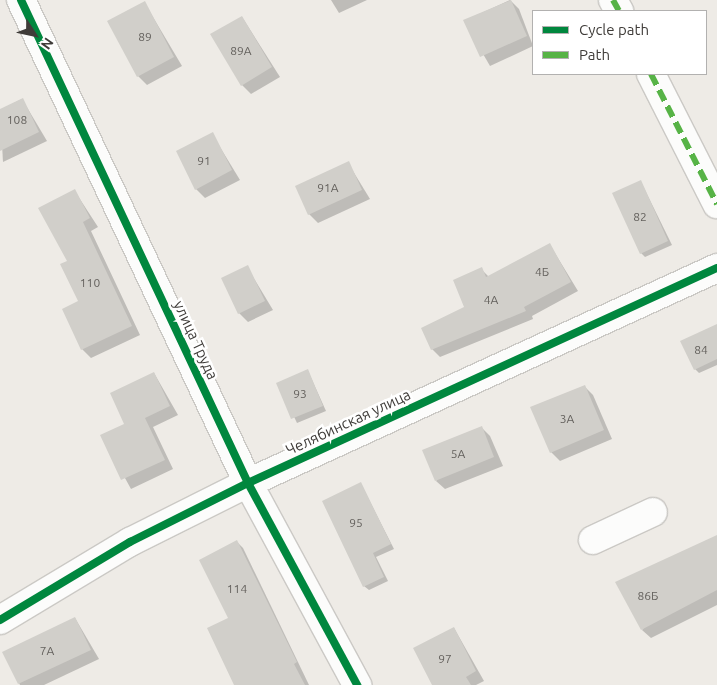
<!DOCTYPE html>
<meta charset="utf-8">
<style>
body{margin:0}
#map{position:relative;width:717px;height:685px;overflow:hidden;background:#eeebe6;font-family:Ubuntu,sans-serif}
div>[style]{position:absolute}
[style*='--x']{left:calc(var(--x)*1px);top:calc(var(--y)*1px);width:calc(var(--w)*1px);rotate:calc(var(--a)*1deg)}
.shadow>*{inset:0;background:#0003}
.building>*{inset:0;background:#d1cfca}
.roads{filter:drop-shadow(1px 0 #cbc9c5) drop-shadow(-1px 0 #cbc9c5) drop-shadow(0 1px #cbc9c5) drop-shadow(0 -1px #cbc9c5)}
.minor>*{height:28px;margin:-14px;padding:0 14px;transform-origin:14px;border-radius:14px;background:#fcfcfb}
.quiet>*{height:6px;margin-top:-3px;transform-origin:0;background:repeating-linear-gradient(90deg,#57b346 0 12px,transparent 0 18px)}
.cycleway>*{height:8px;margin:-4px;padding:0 4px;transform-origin:4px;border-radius:4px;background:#00873e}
span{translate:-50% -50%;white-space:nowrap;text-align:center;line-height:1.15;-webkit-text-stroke:5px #fff;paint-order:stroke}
.number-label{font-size:12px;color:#64615d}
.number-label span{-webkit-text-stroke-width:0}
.street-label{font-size:15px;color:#3f3c39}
.legend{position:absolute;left:532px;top:10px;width:175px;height:65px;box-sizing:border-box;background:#fff;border:1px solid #b2b1b0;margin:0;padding:6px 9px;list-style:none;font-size:15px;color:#3f3c39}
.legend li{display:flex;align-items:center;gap:10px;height:25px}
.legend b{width:25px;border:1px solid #b2b1b0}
.north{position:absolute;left:10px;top:10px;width:50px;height:50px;-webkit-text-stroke:4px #fff;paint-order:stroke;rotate:125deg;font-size:14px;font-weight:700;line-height:20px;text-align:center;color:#3f3c39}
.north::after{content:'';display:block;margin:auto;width:18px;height:22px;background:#3f3c39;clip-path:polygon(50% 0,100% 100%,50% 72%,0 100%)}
</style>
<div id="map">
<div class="shadow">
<i style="clip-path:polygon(331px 0,367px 0,339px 13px)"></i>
<i style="clip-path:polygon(510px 0,519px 9px,533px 46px,490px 66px,464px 21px)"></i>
<i style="clip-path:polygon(144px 2px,182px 66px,147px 85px,138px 76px)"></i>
<i style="clip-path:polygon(242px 17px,280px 77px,251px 94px,242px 85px)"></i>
<i style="clip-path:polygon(22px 99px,47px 141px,3px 162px,0 110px)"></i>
<i style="clip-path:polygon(212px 134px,240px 180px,205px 198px,196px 189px)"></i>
<i style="clip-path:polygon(348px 163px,370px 199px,318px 223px,309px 214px)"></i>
<i style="clip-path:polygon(641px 182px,672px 245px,645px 257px,641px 253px)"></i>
<i style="clip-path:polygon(74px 190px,98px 227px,91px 231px,140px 335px,91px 358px,82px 349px,79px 302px,68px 262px)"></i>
<i style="clip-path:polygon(550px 245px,578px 291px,532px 316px,533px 319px,440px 357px,432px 349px,466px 308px,481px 269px,489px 277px)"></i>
<i style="clip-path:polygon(247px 267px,273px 310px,248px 322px,239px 313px)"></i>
<i style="clip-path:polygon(717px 326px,717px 365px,699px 373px,695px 369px)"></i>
<i style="clip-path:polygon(308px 371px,326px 411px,297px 423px,278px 383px)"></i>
<i style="clip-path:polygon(154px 373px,178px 415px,153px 427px,173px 469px,131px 489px,102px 436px,126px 424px)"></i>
<i style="clip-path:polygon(584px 386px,593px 395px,612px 439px,560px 461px,551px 452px)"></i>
<i style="clip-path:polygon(481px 427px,490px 436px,503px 466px,445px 489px,436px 481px)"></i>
<i style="clip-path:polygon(361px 484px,394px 549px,376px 557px,388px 581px,369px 590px,364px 586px)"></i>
<i style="clip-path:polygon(717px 537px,717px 605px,651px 638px,642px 630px)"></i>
<i style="clip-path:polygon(237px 542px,243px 548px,309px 685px,262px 685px,229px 619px)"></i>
<i style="clip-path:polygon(75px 618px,99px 659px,44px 685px,20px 685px,4px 652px)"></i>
<i style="clip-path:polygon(454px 628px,484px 681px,476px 685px,433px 685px)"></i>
</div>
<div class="building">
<i style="clip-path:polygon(511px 0,527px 36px,480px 57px,463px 20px)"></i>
<i style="clip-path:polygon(145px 1px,174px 57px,137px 77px,107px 21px)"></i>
<i style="clip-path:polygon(242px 16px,272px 67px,241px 86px,210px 34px)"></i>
<i style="clip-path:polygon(23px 98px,39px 132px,0 151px,0 109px)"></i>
<i style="clip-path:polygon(213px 132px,232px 170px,195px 190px,176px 151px)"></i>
<i style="clip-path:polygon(349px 161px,362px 190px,308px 215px,295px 186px)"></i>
<i style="clip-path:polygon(641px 180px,668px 241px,640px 254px,612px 193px)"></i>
<i style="clip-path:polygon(75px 189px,90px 218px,83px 222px,132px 326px,81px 350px,62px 309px,78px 301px,60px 264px,67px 261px,38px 208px)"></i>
<i style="clip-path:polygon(550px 243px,571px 282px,524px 307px,526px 311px,431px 350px,421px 328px,464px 307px,453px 280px,482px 267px,486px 277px)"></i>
<i style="clip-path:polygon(248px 265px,265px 301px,238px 314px,221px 278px)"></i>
<i style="clip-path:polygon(717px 324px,717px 359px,694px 370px,680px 341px)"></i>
<i style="clip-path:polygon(308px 369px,323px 406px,291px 419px,276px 383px)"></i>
<i style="clip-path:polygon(154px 372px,170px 406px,145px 418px,165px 460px,121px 480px,100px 435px,124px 424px,110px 393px)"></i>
<i style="clip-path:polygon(585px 385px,604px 430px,550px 453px,530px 407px)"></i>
<i style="clip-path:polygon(482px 426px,494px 457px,435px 481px,422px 450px)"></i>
<i style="clip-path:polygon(361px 482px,391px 544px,373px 553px,384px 577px,363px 587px,322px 501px)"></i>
<i style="clip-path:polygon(717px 535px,717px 590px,641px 630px,615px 582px)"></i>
<i style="clip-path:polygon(237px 540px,297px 662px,294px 664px,305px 685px,234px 685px,207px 628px,228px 618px,199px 560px)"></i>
<i style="clip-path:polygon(75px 617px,91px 650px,18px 684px,2px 652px)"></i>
<i style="clip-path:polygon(454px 627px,476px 671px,466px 677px,471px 685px,432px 685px,413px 648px)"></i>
</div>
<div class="roads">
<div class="minor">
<i style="--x:21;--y:0;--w:534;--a:64.83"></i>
<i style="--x:248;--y:483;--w:230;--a:61.6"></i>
<i style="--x:613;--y:0;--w:13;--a:61"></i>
<i style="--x:651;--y:74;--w:146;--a:63.1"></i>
<i style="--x:593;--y:540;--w:66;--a:-25"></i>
<i style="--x:0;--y:620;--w:152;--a:-31"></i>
<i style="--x:130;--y:542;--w:132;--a:-26.6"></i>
<i style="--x:248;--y:483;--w:516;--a:-24.63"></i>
</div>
</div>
<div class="quiet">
<i style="--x:613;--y:0;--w:13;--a:61"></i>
<i style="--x:651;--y:74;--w:146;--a:63.1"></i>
</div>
<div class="cycleway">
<i style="--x:21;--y:0;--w:534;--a:64.83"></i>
<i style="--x:248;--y:483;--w:230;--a:61.6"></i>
<i style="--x:0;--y:620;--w:152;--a:-31"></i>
<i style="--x:130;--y:542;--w:132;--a:-26.6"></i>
<i style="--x:248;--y:483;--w:516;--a:-24.63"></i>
</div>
<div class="number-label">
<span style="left:145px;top:37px">89</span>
<span style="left:241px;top:51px">89А</span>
<span style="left:17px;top:120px">108</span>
<span style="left:204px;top:161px">91</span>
<span style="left:328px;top:188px">91А</span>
<span style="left:640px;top:217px">82</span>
<span style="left:542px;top:272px">4Б</span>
<span style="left:90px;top:283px">110</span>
<span style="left:491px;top:300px">4А</span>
<span style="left:701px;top:350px">84</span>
<span style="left:300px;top:394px">93</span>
<span style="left:567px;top:419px">3А</span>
<span style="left:458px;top:454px">5А</span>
<span style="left:356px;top:523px">95</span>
<span style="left:237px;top:589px">114</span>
<span style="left:648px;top:596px">86Б</span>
<span style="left:47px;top:651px">7А</span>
<span style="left:445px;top:659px">97</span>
</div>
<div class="street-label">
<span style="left:196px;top:340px;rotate:65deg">улица Труда</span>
<span style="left:348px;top:422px;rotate:-25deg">Челябинская улица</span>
</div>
<ul class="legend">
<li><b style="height:6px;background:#00873e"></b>Cycle path</li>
<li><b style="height:6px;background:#57b346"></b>Path</li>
</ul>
<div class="north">N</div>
</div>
